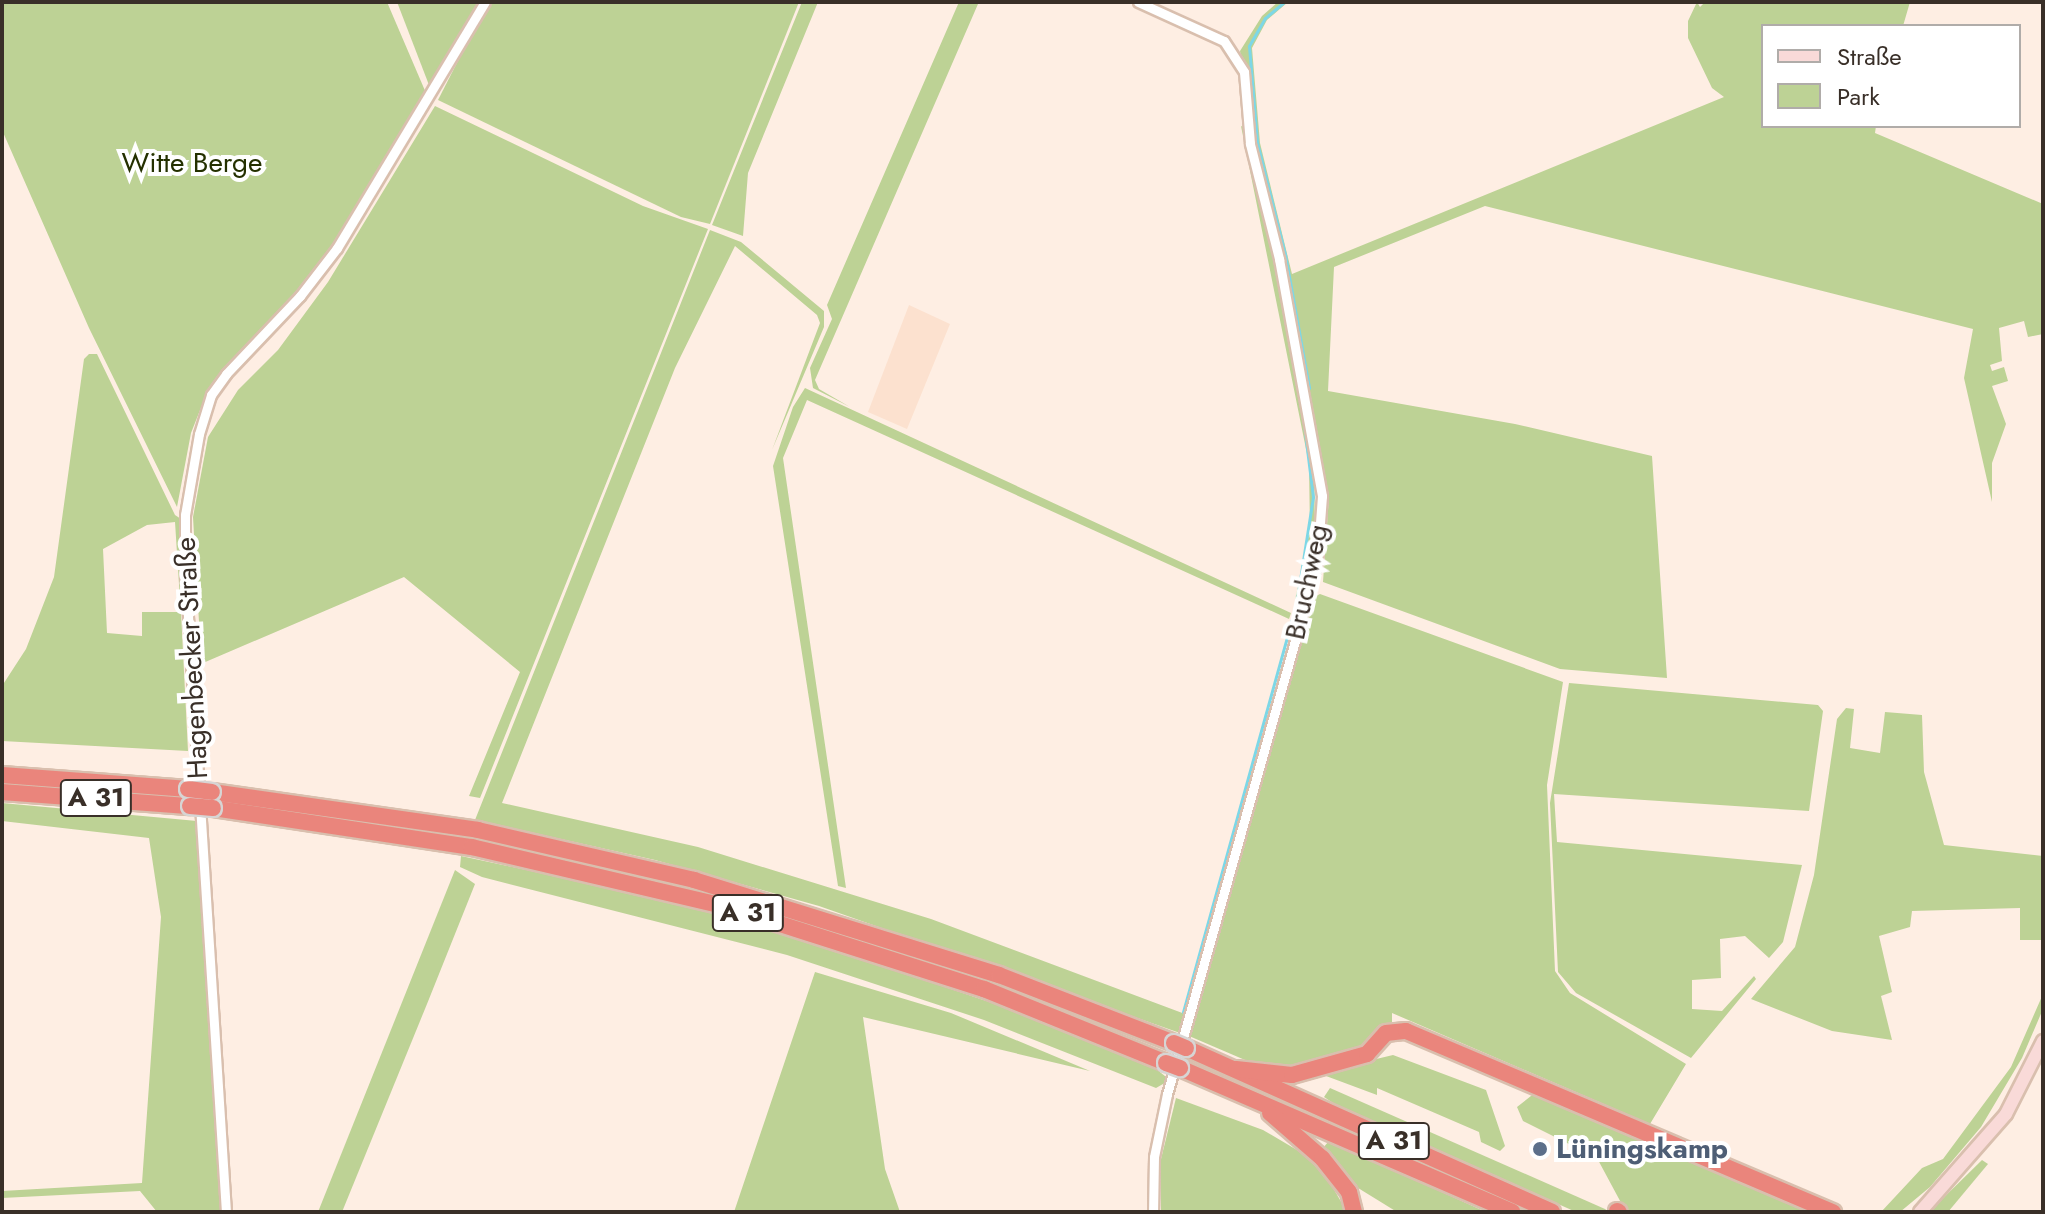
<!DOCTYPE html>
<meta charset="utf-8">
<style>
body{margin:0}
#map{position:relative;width:2045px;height:1214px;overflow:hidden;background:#feeee3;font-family:Jost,sans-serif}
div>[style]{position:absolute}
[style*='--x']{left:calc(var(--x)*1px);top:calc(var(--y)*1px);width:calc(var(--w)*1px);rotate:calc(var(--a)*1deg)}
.built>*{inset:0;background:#fce1cf}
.green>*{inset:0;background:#bdd295}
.stream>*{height:3px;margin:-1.5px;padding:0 1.5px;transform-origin:1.5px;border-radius:1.5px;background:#7dd7e6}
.roads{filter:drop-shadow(2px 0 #d9bfae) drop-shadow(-2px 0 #d9bfae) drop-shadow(0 2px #d9bfae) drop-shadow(0 -2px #d9bfae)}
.minor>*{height:9px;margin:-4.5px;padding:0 4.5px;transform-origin:4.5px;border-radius:4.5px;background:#fff}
.secondary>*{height:12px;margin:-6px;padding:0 6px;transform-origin:6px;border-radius:6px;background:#f9dad8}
.motorway>*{height:16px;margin:-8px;padding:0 8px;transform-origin:8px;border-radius:8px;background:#ea857c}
.bridges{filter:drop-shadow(2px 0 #d7d5d4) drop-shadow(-2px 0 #d7d5d4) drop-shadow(0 2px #d7d5d4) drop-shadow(0 -2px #d7d5d4)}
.motorway-bridge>*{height:16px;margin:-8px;padding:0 8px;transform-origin:8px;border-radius:8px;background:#ea857c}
.dots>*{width:22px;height:22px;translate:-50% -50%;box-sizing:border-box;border:4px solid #fff;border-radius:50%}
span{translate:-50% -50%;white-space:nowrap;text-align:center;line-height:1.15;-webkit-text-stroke:8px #fff;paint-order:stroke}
.shield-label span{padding:2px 6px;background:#fff;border:2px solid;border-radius:6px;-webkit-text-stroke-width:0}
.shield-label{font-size:26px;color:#392f28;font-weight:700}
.park-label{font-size:28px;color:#243000}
.street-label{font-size:28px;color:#392f28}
.service-label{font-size:28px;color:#4e5e75;font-weight:700}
.left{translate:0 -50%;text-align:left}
.frame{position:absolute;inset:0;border:4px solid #392f28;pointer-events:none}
.legend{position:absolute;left:1761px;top:24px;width:260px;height:104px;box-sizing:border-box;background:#fff;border:2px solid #b0aca9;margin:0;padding:10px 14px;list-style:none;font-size:24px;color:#392f28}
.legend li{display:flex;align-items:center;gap:16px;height:40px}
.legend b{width:40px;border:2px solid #b0aca9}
</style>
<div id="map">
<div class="built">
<i style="clip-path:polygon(909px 305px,950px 324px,907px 429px,868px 412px)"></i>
</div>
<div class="green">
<i style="clip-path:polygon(2px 2px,387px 2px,426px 93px,316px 272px,206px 395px,191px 433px,177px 507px,89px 328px,2px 130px)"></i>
<i style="clip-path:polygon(397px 2px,481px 2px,431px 86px,429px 85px)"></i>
<i style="clip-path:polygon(488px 2px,799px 2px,710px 224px,681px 217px,438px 100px)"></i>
<i style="clip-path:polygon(802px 2px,818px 2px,748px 173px,743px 236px,712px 225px)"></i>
<i style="clip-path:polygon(959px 2px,978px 4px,815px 380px,819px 389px,850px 407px,813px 388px,810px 368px,832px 319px,827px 305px)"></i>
<i style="clip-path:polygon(1278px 2px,1288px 2px,1267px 20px,1252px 48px,1260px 143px,1292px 274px,1724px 97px,1712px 88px,1688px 38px,1688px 21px,1697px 2px,1700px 7px,1705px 2px,1910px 2px,1903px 26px,1763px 26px,1763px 126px,1876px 126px,1875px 133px,2043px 204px,2043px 334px,2028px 337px,2024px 321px,1999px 328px,2002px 361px,1990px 365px,1992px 371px,2004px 367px,2008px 381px,1992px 386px,2006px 424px,1992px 463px,1992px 502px,1964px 378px,1973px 329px,1485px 206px,1334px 267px,1328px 391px,1515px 424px,1652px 456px,1667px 678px,1560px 669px,1323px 582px,1329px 496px,1254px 144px,1240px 51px,1262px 16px)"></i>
<i style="clip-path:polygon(435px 106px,643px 206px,708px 229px,480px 798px,469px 796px,520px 672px,404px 577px,203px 663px,199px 622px,193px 517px,208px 437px,238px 390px,278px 350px,328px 282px)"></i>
<i style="clip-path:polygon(1241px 126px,1245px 128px,1275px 257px,1314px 463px,1315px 530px,1300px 600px,1295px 600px,1310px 530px,1309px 464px)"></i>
<i style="clip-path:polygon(710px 230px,741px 242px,824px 311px,824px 327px,772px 450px,820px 323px,817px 315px,735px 246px,675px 368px,502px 803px,698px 847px,931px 919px,1185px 1014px,1180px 1033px,819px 906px,655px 860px,475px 820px)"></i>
<i style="clip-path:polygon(89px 354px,97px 354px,175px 515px,181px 519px,180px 600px,175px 522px,147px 525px,103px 549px,107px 633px,142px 636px,142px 612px,181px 612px,188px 751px,2px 741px,2px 686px,26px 649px,54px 577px,84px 359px)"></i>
<i style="clip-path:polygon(805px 388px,1291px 613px,1289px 619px,807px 400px,783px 458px,846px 888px,838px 886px,773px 466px,793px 407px)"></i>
<i style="clip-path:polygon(1320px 594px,1563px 682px,1547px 785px,1555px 971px,1570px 993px,1686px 1064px,1650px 1124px,1392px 1013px,1392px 1024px,1369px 1048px,1289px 1069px,1259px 1066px,1189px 1036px,1314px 597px)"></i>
<i style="clip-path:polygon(1569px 683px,1818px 705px,1823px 711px,1809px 811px,1554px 794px,1557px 842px,1802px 865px,1783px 942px,1769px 958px,1745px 936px,1720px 939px,1721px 978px,1692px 980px,1692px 1009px,1722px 1011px,1754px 976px,1756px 979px,1691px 1058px,1576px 993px,1558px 972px,1550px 803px)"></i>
<i style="clip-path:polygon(1846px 708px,1854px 709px,1850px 748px,1880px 753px,1885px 712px,1922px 715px,1924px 772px,1944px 845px,2043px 856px,2043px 940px,2020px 940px,2020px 908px,1912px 911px,1910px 927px,1879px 936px,1892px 992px,1881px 996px,1892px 1040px,1832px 1031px,1751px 999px,1795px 947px,1814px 875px,1837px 719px)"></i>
<i style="clip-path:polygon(2px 803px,197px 821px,221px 1212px,157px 1212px,140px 1191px,2px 1198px,2px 1191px,142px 1183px,161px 917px,149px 838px,2px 821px)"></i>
<i style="clip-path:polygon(461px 856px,675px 902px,792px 935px,1022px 1013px,1156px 1069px,1170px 1080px,1156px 1088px,984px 1020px,787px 955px,482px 877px,460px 867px)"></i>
<i style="clip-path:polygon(455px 870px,475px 884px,427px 1004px,342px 1212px,318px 1212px)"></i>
<i style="clip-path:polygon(815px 972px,951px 1013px,1090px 1071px,863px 1017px,885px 1169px,900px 1212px,734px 1212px)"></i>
<i style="clip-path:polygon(2043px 994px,2043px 1009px,2022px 1058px,1981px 1127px,1930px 1187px,1900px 1212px,1881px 1212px,1922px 1168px,1943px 1159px,2011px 1067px)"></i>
<i style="clip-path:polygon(1393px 1055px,1486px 1090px,1505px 1146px,1500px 1151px,1481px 1142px,1479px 1132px,1377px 1088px,1377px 1095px,1318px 1073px)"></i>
<i style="clip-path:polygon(1330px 1088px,1605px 1209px,1609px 1212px,1576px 1212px,1336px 1105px,1324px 1097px)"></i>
<i style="clip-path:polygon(1536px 1092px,1818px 1212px,1626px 1212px,1597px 1158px,1523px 1121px,1517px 1107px)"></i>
<i style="clip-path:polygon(1176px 1098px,1263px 1130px,1297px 1150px,1321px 1167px,1347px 1212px,1161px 1212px,1161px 1159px)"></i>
<i style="clip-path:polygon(1329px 1141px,1486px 1212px,1397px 1212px,1350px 1183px,1322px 1149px)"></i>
<i style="clip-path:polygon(1982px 1160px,1988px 1164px,1948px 1212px,1929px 1212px)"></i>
</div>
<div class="stream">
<i style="--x:1284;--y:2;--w:25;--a:140"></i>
<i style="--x:1265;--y:18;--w:32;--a:120"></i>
<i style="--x:1249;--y:46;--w:96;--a:85.2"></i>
<i style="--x:1257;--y:142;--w:115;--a:76"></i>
<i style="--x:1285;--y:254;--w:136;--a:79.8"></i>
<i style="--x:1297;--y:599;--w:103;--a:-81.1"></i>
<i style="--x:1313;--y:497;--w:81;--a:-97.1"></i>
<i style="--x:1183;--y:1012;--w:408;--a:-74.5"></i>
</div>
<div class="roads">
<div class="minor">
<i style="--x:1138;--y:2;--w:94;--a:24.4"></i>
<i style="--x:1224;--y:41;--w:37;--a:57"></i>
<i style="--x:1244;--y:72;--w:72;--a:85.2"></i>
<i style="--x:1250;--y:144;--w:119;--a:75.8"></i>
<i style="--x:1279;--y:259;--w:241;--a:79.7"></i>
<i style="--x:1322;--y:496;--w:67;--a:94.3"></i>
<i style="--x:1317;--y:563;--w:552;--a:105.77"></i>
<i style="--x:1167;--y:1094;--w:64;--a:101.7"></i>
<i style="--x:1154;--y:1157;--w:55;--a:91"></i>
<i style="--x:226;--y:1212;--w:643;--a:-93.65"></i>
<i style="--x:185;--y:570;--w:55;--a:-90"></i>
<i style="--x:185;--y:515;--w:82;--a:-80.2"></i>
<i style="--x:199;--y:434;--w:41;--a:-72.9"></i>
<i style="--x:211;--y:395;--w:26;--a:-54"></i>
<i style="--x:226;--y:374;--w:108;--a:-46.5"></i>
<i style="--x:300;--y:296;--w:61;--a:-52.4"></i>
<i style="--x:337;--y:248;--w:287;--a:-59"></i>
</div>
<div class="secondary">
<i style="--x:1920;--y:1212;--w:130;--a:-48.7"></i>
<i style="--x:2006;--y:1114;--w:82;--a:-63.1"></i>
</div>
<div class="motorway">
<i style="--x:2;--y:775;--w:187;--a:4.3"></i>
<i style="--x:2;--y:792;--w:189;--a:4.3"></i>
<i style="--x:212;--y:792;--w:269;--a:8.1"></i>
<i style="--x:478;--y:830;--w:222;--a:13"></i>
<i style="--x:694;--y:880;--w:319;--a:17.3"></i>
<i style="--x:999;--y:975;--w:188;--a:21.2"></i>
<i style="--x:213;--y:808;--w:262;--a:8.6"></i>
<i style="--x:472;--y:847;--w:262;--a:13.2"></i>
<i style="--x:727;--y:907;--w:270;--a:17.7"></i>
<i style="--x:984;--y:989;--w:196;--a:22.1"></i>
<i style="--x:1186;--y:1048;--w:401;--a:24.1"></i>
<i style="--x:1180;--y:1068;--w:362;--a:23.4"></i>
<i style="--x:1236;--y:1069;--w:56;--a:6.1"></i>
<i style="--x:1292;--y:1075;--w:78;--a:-15.6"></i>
<i style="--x:1367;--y:1054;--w:28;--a:-48"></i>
<i style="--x:1386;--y:1033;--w:20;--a:-6"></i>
<i style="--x:1406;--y:1031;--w:464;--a:23"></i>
<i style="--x:1270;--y:1113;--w:69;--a:40.9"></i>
<i style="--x:1322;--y:1158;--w:43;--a:51.5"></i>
<i style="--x:1349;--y:1192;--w:21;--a:76"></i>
<i style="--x:1617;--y:1211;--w:2;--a:27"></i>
</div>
</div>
<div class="bridges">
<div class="motorway-bridge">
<i style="--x:188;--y:789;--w:24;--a:7"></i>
<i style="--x:190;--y:806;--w:23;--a:5"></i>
<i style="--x:1174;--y:1043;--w:13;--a:23"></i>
<i style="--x:1166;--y:1063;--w:15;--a:20"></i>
</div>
</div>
<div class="dots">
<i style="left:1540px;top:1149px;background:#5c6f8a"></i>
</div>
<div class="shield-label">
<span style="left:96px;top:798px">A 31</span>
<span style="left:748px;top:913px">A 31</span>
<span style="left:1394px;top:1141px">A 31</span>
</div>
<div class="park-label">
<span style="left:192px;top:163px">Witte Berge</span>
</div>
<div class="street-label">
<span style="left:1307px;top:582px;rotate:-78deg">Bruchweg</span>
<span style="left:192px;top:658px;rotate:-93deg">Hagenbecker Straße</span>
</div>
<div class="service-label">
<span class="left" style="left:1556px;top:1149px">Lüningskamp</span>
</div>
<div class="frame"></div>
<ul class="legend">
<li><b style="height:10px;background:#f9dad8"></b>Straße</li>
<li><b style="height:22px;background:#bdd295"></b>Park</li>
</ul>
</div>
